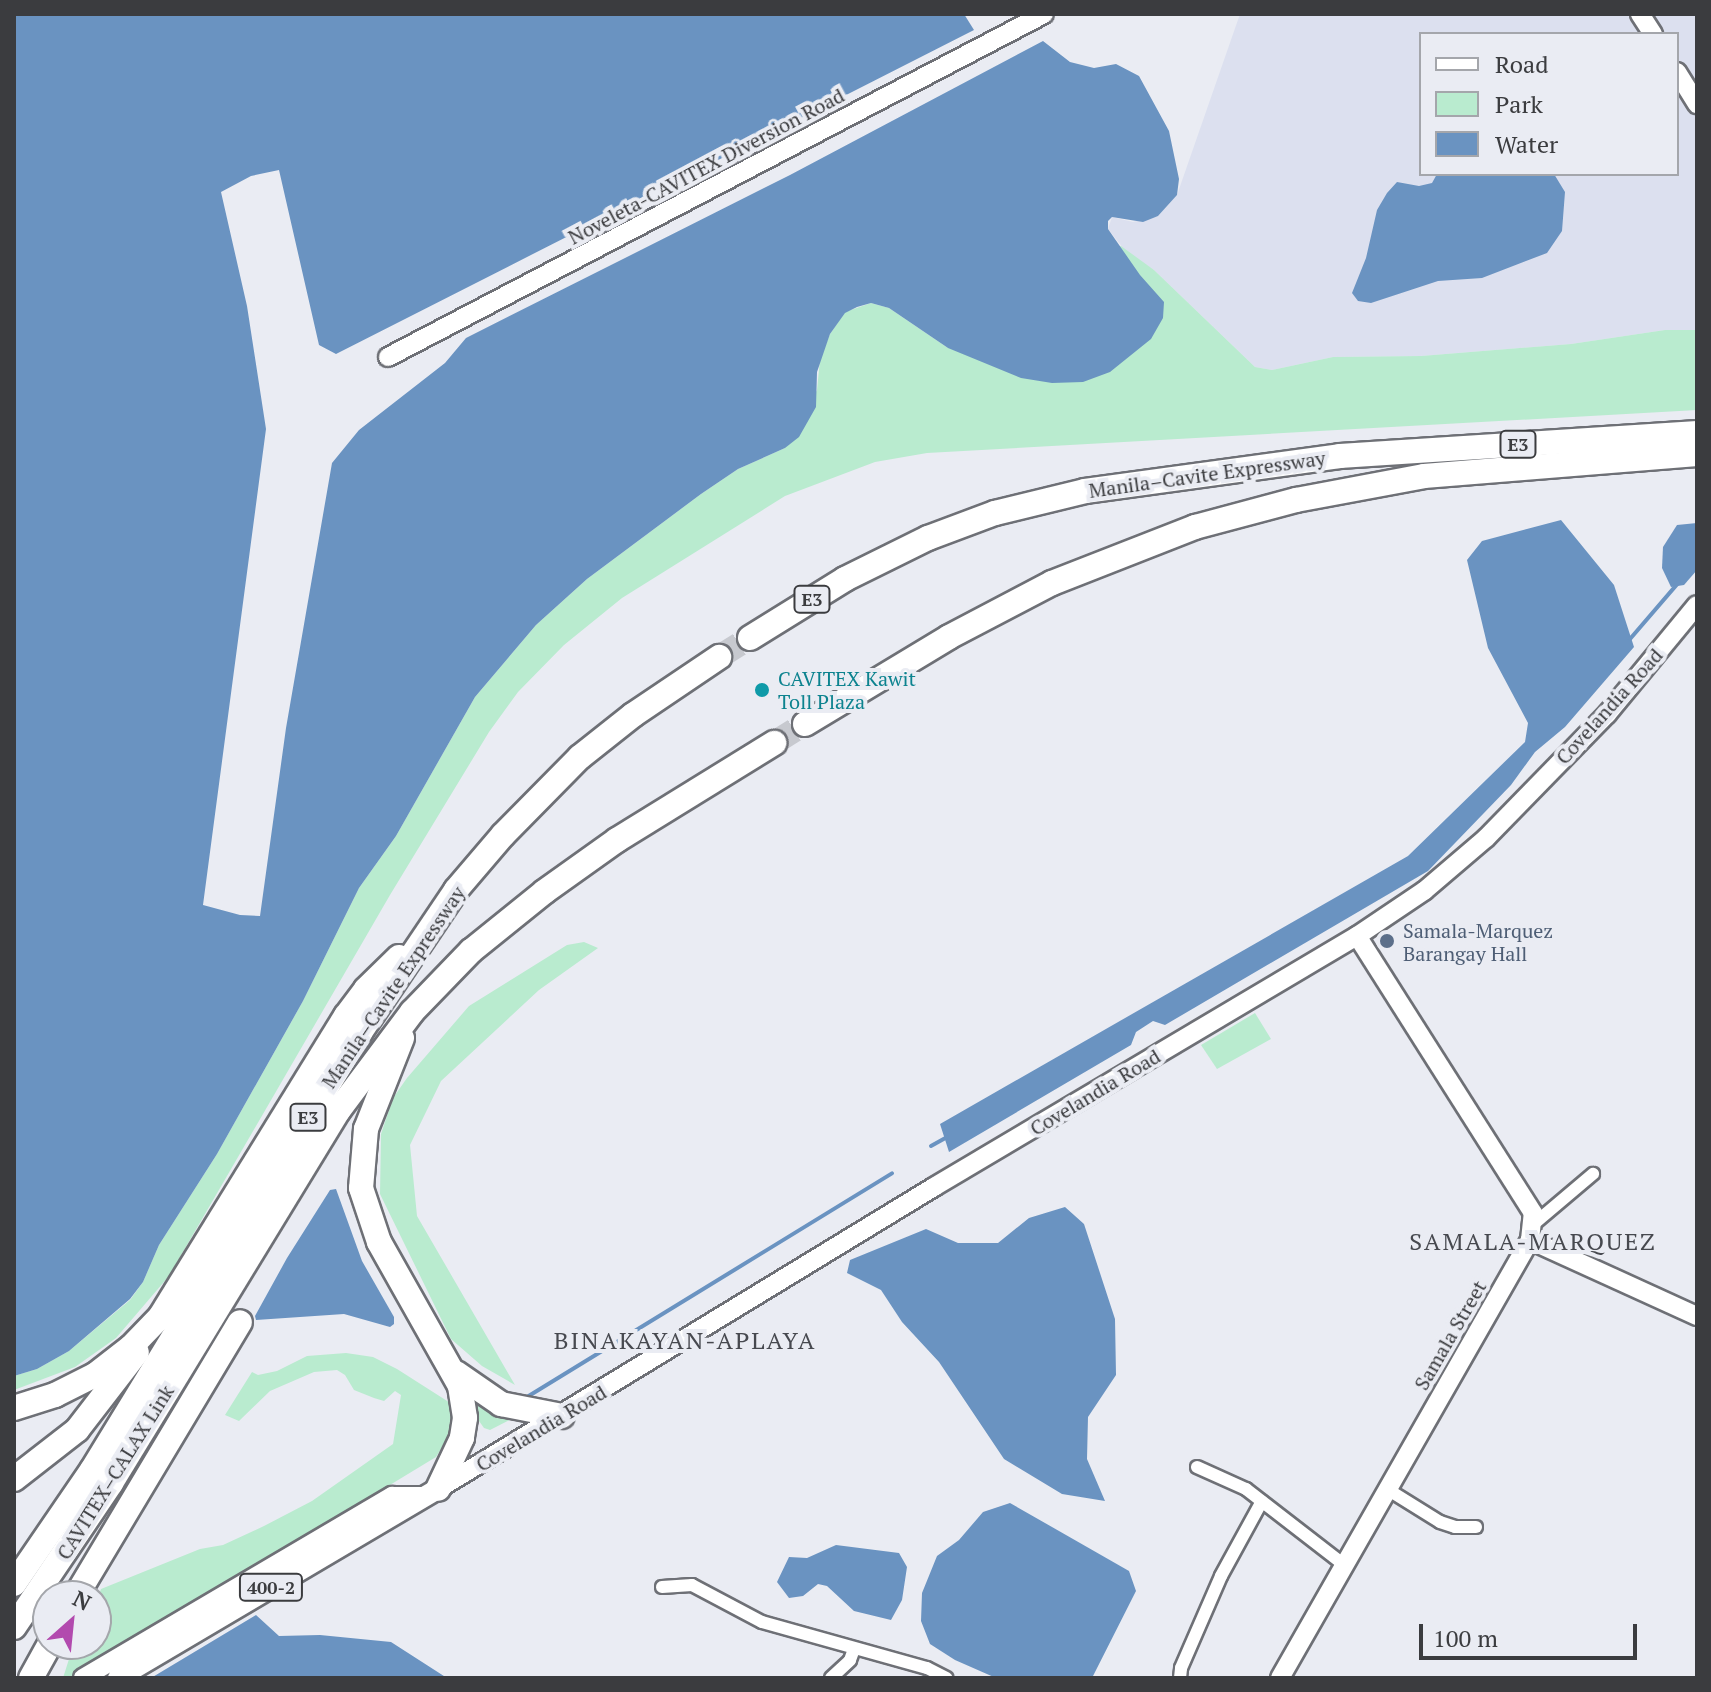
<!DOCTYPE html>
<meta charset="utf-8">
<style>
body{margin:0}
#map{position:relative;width:1711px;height:1692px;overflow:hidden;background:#eaecf3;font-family:"PT Serif",serif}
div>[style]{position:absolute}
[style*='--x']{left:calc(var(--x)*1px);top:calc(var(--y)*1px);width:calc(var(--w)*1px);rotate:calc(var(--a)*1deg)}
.built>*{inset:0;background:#dce0ef}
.green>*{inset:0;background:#b9ebcf}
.water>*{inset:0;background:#6a93c1}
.stream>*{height:4px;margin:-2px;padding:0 2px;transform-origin:2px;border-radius:2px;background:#6a93c1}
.highway-tunnel>*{height:24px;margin-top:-12px;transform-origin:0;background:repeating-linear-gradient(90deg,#c7c9cf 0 24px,transparent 0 36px)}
.roads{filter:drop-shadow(2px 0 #6e7076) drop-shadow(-2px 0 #6e7076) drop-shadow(0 2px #6e7076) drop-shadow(0 -2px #6e7076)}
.street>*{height:12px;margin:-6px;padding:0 6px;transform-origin:6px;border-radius:6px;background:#fff}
.secondary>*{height:18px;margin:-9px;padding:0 9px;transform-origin:9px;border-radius:9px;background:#fff}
.primary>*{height:20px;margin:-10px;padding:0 10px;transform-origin:10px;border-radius:10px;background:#fff}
.highway>*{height:24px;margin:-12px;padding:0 12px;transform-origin:12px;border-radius:12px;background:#fff}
.dots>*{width:22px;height:22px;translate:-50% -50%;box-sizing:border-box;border:4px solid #eaecf3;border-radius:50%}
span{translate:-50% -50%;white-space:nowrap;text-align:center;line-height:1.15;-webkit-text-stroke:8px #eaecf3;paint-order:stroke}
.shield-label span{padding:2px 6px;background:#eaecf3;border:2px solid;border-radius:6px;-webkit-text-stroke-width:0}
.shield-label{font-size:18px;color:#3b3c3f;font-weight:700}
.street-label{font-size:20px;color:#3b3c3f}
.culture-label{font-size:20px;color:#0d838f}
.left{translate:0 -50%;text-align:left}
.service-label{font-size:20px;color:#4e5e75}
.quarter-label{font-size:24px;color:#47494f;letter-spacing:2px}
.frame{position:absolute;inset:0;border:16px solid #3b3c3f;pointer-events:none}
.legend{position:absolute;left:1419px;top:32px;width:260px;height:144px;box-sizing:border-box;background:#eaecf3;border:2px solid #a4a6ab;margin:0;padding:10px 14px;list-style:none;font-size:24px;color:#3b3c3f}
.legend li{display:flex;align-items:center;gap:16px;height:40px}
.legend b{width:40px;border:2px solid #a4a6ab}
.north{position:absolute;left:32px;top:1580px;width:80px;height:80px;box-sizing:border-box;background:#eaecf3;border:2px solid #a4a6ab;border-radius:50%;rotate:27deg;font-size:22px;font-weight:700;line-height:32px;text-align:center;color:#3b3c3f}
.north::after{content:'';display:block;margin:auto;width:28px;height:36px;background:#b24aae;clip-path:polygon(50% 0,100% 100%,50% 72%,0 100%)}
.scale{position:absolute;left:1419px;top:1624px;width:218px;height:36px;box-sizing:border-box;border:4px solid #3b3c3f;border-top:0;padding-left:10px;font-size:24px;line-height:28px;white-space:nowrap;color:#3b3c3f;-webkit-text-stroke:6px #eaecf3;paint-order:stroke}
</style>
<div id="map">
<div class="built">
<i style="clip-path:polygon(evenodd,1240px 14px,1697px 14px,1697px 330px,1665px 330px,1571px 344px,1421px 356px,1333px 357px,1272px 370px,1255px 367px,1154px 270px,1127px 253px,1108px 229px,1112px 217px,1133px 222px,1158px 216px,1177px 195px,1240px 14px,1421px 34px,1677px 34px,1677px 174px,1421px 174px,1421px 34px)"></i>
</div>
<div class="green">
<i style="clip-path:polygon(1121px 246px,1154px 270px,1255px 367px,1272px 370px,1333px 357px,1421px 356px,1571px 344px,1665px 330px,1697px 330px,1697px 410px,927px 453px,875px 462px,785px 496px,622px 598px,564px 645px,518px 692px,489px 732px,390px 895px,169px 1276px,116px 1338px,75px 1367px,14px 1390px,14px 1376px,37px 1369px,69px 1351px,130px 1300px,143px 1282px,159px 1245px,217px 1154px,303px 1001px,359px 888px,396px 836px,475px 697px,536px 625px,587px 579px,701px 494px,738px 469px,785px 448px,817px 390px,820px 359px,830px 334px,845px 312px,871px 303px,889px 308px,948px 348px)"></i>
<i style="clip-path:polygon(584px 942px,598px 948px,539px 990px,441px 1081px,410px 1145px,417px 1216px,515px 1385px,482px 1366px,451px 1339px,380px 1194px,381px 1134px,393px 1098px,407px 1078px,469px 1006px,567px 945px)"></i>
<i style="clip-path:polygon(1255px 1013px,1271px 1039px,1217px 1069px,1201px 1045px)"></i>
<i style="clip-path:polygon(346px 1353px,373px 1357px,397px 1369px,455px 1406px,456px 1425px,436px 1457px,72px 1678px,63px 1678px,69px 1659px,89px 1644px,96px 1644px,96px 1603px,101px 1589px,200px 1549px,223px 1545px,264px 1526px,312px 1501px,393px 1444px,401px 1395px,395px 1391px,384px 1401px,374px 1398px,354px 1390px,345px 1375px,337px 1370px,314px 1372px,270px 1391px,239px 1421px,225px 1415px,252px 1372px,258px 1375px,277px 1371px,307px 1356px)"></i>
<i style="clip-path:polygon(472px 1393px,519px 1415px,490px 1430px,484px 1428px,474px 1414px)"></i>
</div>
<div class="water">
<i style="clip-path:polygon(14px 14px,964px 14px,974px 30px,336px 354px,319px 345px,279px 170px,251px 176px,221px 192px,247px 306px,266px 429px,203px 905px,240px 915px,260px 916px,286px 728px,332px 463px,359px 430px,445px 363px,466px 338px,790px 175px,1043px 41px,1070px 62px,1094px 68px,1116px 64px,1139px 76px,1169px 131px,1179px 179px,1177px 195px,1158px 216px,1143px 222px,1112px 217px,1108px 221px,1108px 229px,1140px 275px,1164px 302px,1163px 318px,1151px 339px,1110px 372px,1083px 382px,1052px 383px,1021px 378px,948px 348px,889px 308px,871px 303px,857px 307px,845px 313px,830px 334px,817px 372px,816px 407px,799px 437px,785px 448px,738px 469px,701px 494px,587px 579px,536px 625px,475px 697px,396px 836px,359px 888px,303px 1001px,217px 1154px,159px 1245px,143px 1282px,130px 1299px,69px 1351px,37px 1369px,14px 1376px)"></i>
<i style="clip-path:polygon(1437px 174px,1554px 174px,1565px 192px,1562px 231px,1547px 253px,1482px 278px,1438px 281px,1371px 303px,1358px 301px,1352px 293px,1366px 258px,1377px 210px,1387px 193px,1397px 182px,1419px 186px,1432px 183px)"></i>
<i style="clip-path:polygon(1561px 520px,1614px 585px,1634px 647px,1565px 727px,1535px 752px,1511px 785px,1428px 871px,1165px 1025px,1153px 1021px,1136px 1032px,1131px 1045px,949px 1152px,940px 1124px,1408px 856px,1525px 742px,1528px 723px,1488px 648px,1467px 560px,1482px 541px)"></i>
<i style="clip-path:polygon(1697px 523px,1697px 570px,1684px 585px,1671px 587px,1662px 568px,1663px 547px,1677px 525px)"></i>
<i style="clip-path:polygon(336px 1189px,362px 1261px,394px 1317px,394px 1324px,390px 1327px,344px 1314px,256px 1320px,255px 1316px,287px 1258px,330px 1190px)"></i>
<i style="clip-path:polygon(1065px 1207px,1084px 1224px,1115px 1319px,1116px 1375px,1088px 1417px,1087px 1459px,1105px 1501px,1062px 1494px,1004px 1459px,939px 1362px,902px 1322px,881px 1290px,847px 1273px,850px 1260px,926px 1229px,958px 1243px,998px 1243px,1029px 1218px)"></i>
<i style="clip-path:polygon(1010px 1503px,1129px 1571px,1136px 1591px,1092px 1678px,996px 1678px,955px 1660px,930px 1644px,921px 1621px,922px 1593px,937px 1556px,959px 1540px,983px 1512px)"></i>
<i style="clip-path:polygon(836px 1545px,899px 1553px,907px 1567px,902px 1600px,891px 1620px,854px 1611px,827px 1586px,818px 1584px,803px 1596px,789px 1598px,777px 1582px,789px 1557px,807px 1558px)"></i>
<i style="clip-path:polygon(256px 1615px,279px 1636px,320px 1635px,391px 1642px,447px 1678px,151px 1678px)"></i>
</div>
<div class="stream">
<i style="--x:1630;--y:639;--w:75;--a:-49.3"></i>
<i style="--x:931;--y:1146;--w:18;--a:-29"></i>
<i style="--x:527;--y:1397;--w:428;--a:-31.5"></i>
</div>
<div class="highway-tunnel">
<i style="--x:719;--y:657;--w:36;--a:-32"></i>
<i style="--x:774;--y:743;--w:36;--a:-32"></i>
</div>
<div class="roads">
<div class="street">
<i style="--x:1529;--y:1228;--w:84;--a:-40.2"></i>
<i style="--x:1197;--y:1467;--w:54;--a:24.2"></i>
<i style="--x:1246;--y:1489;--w:123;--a:37.7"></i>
<i style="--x:1387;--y:1489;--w:62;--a:31.9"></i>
<i style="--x:1440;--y:1522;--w:16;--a:18"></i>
<i style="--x:1455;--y:1527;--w:21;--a:0"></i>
<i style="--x:662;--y:1587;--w:30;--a:-4"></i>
<i style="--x:692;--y:1585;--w:79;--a:27.9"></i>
<i style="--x:762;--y:1622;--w:171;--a:15.6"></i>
<i style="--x:927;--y:1668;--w:22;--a:27"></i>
<i style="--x:831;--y:1678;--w:26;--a:-43"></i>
<i style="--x:850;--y:1660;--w:12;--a:-70"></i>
<i style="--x:1180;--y:1678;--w:10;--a:-84"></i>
<i style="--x:1181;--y:1668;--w:100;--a:-66.5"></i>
<i style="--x:1221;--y:1576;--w:85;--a:-61.3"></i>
</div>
<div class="secondary">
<i style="--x:1640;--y:14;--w:24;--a:57"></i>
<i style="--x:1677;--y:72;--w:38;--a:58"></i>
<i style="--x:388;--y:357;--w:740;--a:-27.6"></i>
<i style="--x:1530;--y:1240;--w:183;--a:24.5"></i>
<i style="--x:438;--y:1489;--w:581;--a:-31.34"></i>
<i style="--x:934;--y:1187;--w:492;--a:-30.7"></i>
<i style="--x:1357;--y:936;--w:81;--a:-33.9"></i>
<i style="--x:1424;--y:891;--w:82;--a:-40.5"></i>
<i style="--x:1486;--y:838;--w:173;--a:-45.7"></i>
<i style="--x:1607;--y:714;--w:141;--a:-50.5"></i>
<i style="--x:83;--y:1678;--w:359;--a:-30.5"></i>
<i style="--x:392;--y:1496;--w:33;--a:0"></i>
<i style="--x:1280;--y:1678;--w:504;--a:-60.28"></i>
<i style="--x:1530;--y:1240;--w:27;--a:-84"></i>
<i style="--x:1533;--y:1213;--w:328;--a:-122.4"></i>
</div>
<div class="primary">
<i style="--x:118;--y:1678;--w:372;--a:-30.6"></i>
</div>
<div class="highway">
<i style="--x:750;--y:638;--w:112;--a:-31.8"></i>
<i style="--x:845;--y:579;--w:93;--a:-26.3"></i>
<i style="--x:928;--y:538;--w:72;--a:-20.5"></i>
<i style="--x:995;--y:513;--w:93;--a:-13.7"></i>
<i style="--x:1085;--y:491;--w:257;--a:-7.8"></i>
<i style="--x:1340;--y:456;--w:358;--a:-3.7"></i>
<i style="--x:805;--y:724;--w:168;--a:-31.1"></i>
<i style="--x:949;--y:637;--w:116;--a:-27.7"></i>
<i style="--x:1052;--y:583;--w:154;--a:-21.4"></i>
<i style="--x:1195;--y:527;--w:105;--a:-15"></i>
<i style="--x:1296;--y:500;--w:130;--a:-10.6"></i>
<i style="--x:1424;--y:476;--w:274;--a:-4.6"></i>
<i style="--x:402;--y:1038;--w:98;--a:111.6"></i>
<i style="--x:366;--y:1129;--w:59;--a:94.8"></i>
<i style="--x:361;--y:1188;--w:57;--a:71.6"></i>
<i style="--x:379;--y:1242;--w:165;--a:60.6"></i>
<i style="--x:460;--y:1386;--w:32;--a:81"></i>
<i style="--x:465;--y:1418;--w:20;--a:99"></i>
<i style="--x:462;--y:1438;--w:56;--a:115.2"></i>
<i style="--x:456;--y:1373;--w:55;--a:34.6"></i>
<i style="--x:501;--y:1404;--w:62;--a:11.1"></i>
<i style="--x:14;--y:1408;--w:43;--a:-17.6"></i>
<i style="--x:55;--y:1395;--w:45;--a:-26.6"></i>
<i style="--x:95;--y:1375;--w:46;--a:-37.9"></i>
<i style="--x:131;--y:1347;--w:42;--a:-46"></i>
<i style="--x:160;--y:1317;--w:354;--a:-58.3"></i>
<i style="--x:346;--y:1016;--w:34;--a:-53"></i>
<i style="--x:366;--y:989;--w:46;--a:-44.1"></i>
<i style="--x:14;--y:1479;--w:80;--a:-37.9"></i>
<i style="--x:77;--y:1430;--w:98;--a:-52.4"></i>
<i style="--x:14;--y:1584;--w:138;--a:-55.6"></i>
<i style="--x:92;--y:1470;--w:515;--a:-58.5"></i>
<i style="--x:361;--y:1031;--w:170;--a:-56"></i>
<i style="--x:456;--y:890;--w:72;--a:-49.5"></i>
<i style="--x:503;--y:835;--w:110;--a:-45.4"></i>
<i style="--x:580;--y:757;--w:68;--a:-38.4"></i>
<i style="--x:633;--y:715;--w:104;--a:-34"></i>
<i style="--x:76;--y:1596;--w:319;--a:-59.1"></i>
<i style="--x:14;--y:1627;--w:174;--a:-56"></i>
<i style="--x:111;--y:1483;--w:436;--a:-58.6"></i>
<i style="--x:338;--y:1111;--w:124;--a:-53.2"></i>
<i style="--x:412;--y:1012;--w:85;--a:-46"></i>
<i style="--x:471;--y:951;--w:94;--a:-38.9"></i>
<i style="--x:544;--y:892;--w:90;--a:-35.5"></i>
<i style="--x:617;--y:840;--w:185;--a:-31.7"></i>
<i style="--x:31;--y:1678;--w:39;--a:-61"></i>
</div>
</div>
<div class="dots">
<i style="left:762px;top:690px;background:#0f9aa8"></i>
<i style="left:1387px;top:941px;background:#5c6f8a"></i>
</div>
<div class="shield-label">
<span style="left:1518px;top:444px">E3</span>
<span style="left:812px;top:599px">E3</span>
<span style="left:308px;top:1117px">E3</span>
<span style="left:271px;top:1587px">400-2</span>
</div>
<div class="street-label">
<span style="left:706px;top:166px;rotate:-28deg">Noveleta-CAVITEX Diversion Road</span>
<span style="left:1207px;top:474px;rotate:-8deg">Manila–Cavite Expressway</span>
<span style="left:1609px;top:706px;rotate:-48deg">Covelandia Road</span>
<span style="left:393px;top:987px;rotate:-56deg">Manila–Cavite Expressway</span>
<span style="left:1095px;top:1092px;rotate:-31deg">Covelandia Road</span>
<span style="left:1450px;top:1335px;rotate:-60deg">Samala Street</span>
<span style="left:541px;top:1428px;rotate:-31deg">Covelandia Road</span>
<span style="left:115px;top:1472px;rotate:-58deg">CAVITEX–CALAX Link</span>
</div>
<div class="culture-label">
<span class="left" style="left:778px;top:690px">CAVITEX Kawit<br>Toll Plaza</span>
</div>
<div class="service-label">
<span class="left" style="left:1403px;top:942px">Samala-Marquez<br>Barangay Hall</span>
</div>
<div class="quarter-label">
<span style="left:1533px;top:1242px">SAMALA-MARQUEZ</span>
<span style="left:685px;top:1341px">BINAKAYAN-APLAYA</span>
</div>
<div class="frame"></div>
<ul class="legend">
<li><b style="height:10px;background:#fff"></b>Road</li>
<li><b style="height:22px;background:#b9ebcf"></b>Park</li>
<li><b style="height:22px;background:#6a93c1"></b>Water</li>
</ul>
<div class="north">N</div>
<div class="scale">100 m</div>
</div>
